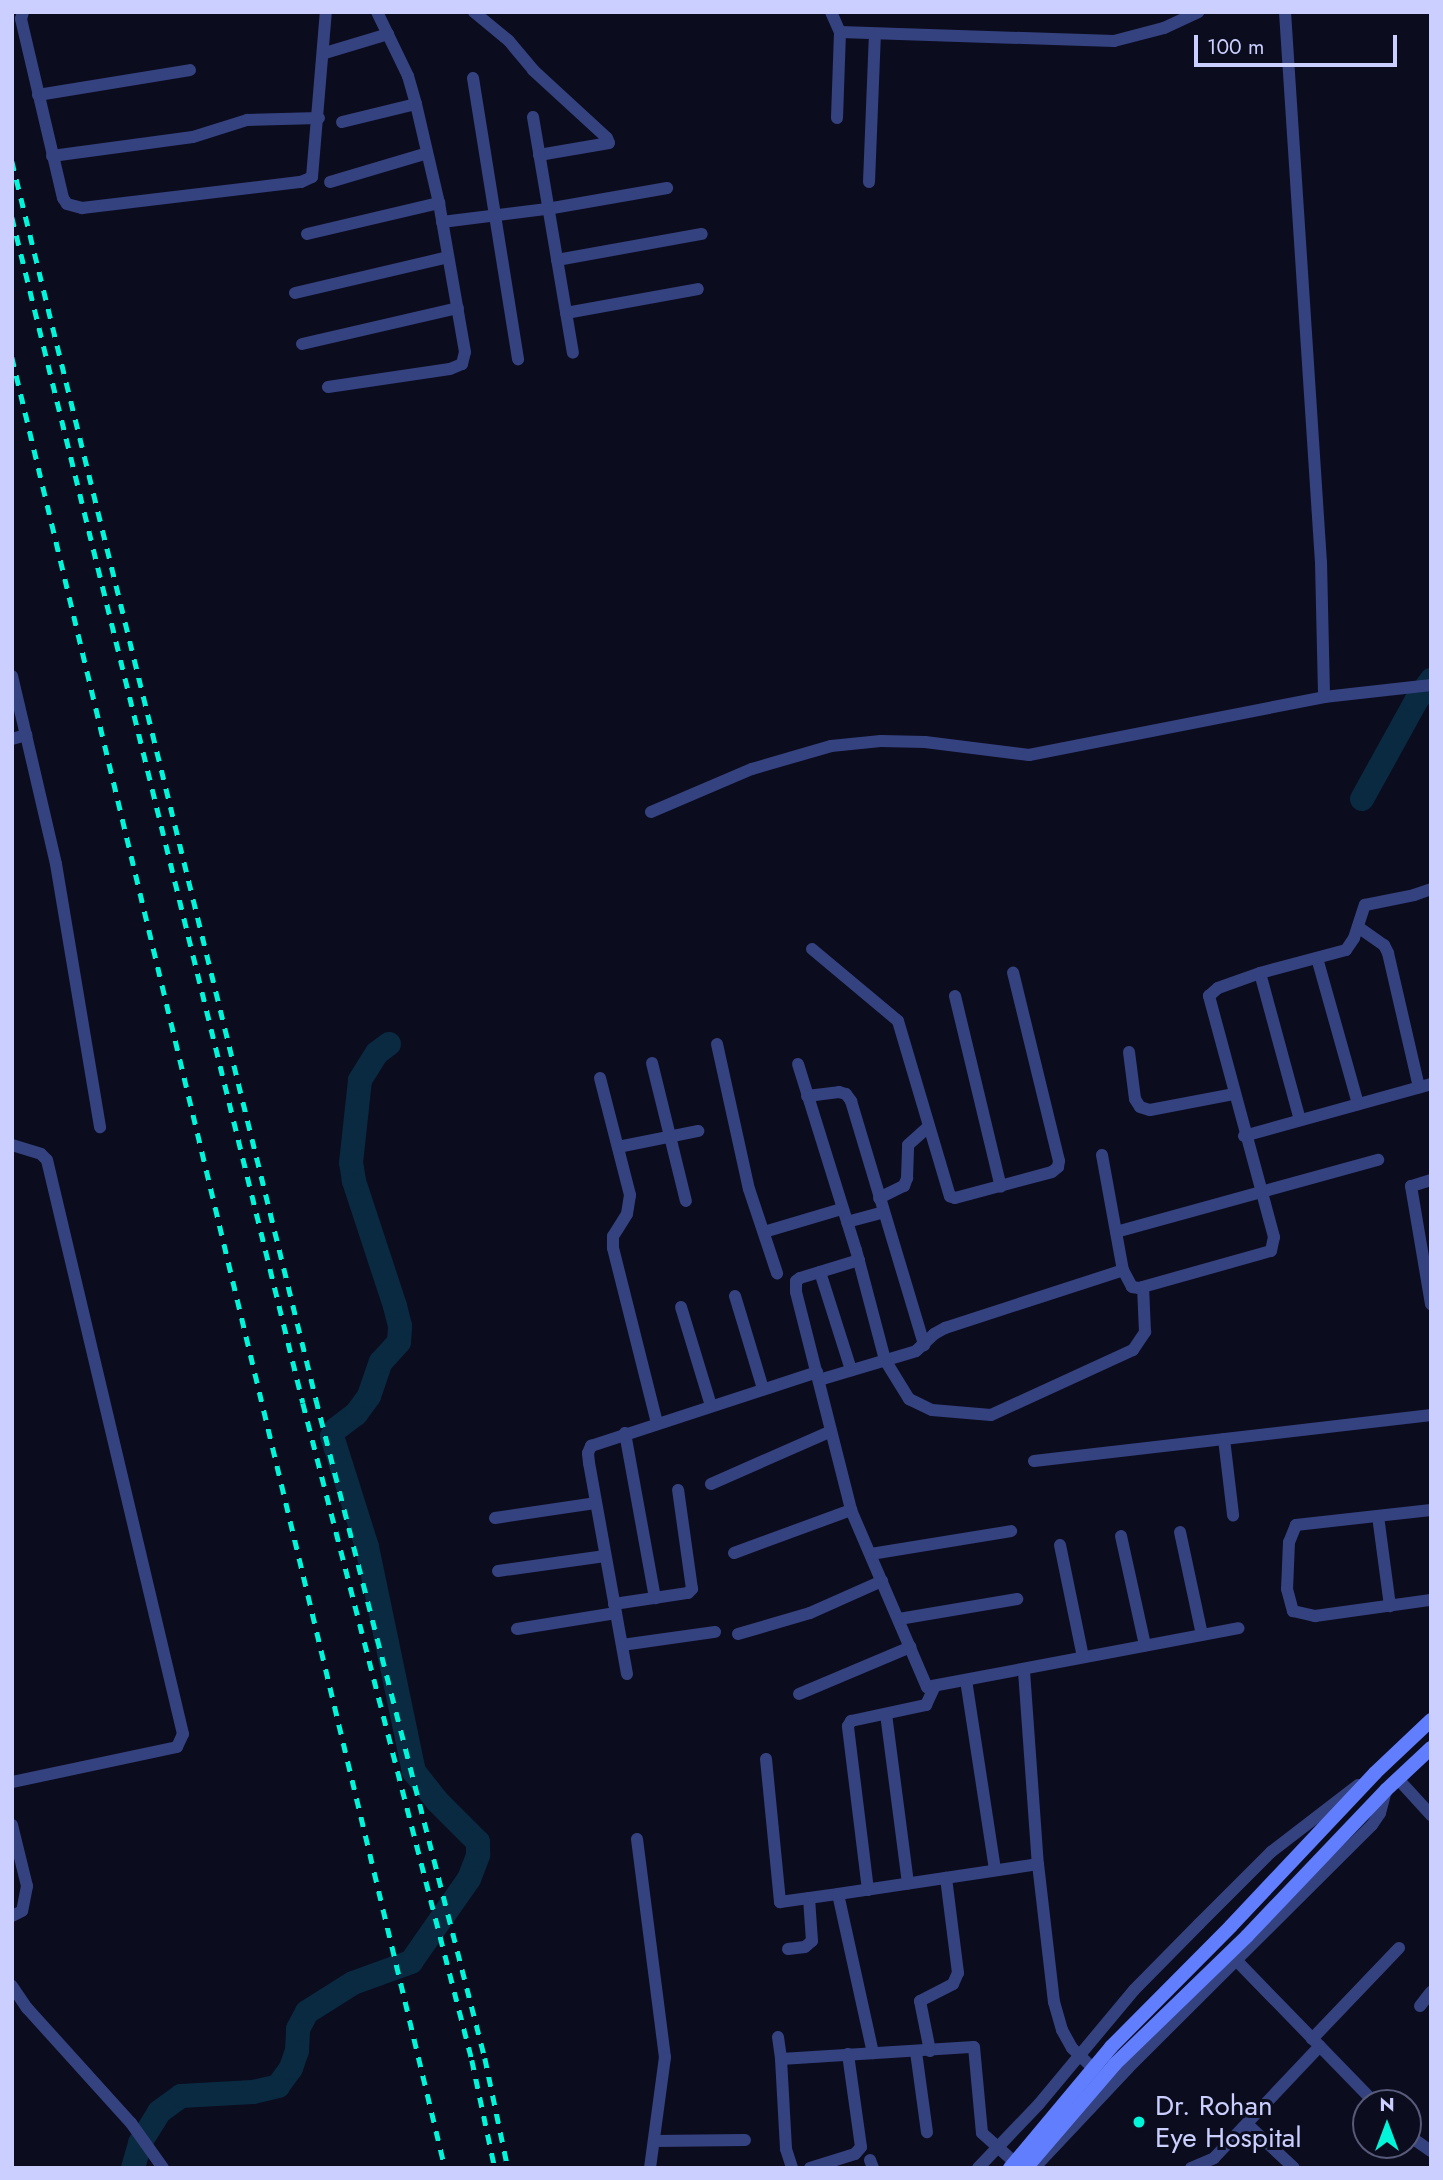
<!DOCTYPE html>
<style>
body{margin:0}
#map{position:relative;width:1443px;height:2180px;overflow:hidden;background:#0c0c1f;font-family:Jost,sans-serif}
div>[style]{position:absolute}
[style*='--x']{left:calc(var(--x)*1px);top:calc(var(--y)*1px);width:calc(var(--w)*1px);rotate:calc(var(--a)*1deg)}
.river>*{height:24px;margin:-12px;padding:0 12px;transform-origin:12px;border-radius:12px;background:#092a40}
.street>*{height:12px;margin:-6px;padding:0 6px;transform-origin:6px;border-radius:6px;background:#354280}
.secondary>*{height:14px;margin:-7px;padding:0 7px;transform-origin:7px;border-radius:7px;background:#617eff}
.rail>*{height:4.5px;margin-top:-2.25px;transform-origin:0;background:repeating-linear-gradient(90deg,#00f5d9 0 10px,transparent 0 19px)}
.secondary-bridge>*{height:14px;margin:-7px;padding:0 7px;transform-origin:7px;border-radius:7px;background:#617eff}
.dots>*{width:19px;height:19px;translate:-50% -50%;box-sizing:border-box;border:4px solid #0c0c1f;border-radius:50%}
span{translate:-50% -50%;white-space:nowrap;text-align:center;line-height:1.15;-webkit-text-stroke:6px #0c0c1f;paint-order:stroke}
.poi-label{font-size:28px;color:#cacfff}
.left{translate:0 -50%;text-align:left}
.frame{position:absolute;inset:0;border:14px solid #cacfff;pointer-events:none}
.north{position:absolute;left:1352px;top:2089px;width:70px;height:70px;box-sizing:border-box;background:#0c0c1f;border:2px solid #585a79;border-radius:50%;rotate:0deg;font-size:19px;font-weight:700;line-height:28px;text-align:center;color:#cacfff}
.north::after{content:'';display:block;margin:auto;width:24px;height:32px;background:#00f5d9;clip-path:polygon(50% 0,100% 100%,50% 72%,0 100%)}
.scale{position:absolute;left:1194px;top:35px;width:203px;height:32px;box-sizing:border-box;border:4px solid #cacfff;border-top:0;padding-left:9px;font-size:21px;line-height:24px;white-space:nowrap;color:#cacfff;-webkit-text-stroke:5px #0c0c1f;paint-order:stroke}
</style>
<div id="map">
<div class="river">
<i style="--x:1362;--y:799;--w:112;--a:-61.1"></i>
<i style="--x:1416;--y:701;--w:26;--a:-54"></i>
<i style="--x:133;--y:2168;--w:26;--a:-74"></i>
<i style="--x:140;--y:2143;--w:36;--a:-58"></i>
<i style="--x:159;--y:2112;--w:27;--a:-36"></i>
<i style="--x:181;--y:2096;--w:72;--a:-3.2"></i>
<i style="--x:253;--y:2092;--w:26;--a:-13"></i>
<i style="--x:278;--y:2086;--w:22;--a:-54"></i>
<i style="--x:291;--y:2068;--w:18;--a:-71"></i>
<i style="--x:297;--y:2051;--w:22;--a:-87"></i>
<i style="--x:298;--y:2029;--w:19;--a:-62"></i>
<i style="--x:307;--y:2012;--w:54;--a:-32.2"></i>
<i style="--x:353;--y:1983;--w:62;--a:-19.9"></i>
<i style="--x:411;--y:1962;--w:101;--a:-55.1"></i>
<i style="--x:469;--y:1879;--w:26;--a:-69"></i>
<i style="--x:478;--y:1855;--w:13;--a:-90"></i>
<i style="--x:478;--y:1842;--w:58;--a:-135"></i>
<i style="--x:437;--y:1801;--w:37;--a:-128"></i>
<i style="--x:414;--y:1772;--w:230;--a:-101.8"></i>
<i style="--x:367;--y:1547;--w:116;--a:-107.5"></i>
<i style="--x:332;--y:1436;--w:8;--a:-60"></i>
<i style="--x:336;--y:1429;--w:25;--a:-37"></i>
<i style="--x:356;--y:1414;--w:22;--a:-54"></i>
<i style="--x:369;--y:1396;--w:36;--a:-71"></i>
<i style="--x:381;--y:1362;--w:27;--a:-48"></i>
<i style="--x:399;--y:1342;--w:16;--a:-86"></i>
<i style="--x:400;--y:1326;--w:21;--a:-104"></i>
<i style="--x:395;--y:1306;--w:132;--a:-108.2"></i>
<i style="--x:354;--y:1181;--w:18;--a:-99"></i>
<i style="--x:351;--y:1163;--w:83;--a:-83.8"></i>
<i style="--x:360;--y:1080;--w:32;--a:-58"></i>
<i style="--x:377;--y:1053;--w:15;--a:-37"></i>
</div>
<div class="street">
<i style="--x:23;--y:12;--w:7;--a:106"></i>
<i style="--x:21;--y:19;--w:184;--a:76.8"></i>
<i style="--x:63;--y:198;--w:7;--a:56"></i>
<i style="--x:67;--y:204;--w:16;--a:15"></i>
<i style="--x:82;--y:208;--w:221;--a:-6.8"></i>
<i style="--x:301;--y:182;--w:12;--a:-24"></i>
<i style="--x:312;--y:177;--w:166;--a:-85.2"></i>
<i style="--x:474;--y:12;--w:45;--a:39.6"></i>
<i style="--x:509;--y:41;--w:38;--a:50"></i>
<i style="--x:533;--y:70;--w:100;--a:42.6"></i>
<i style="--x:607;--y:138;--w:5;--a:68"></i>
<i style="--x:609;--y:143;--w:71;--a:170.3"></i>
<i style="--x:831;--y:12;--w:22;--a:66"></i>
<i style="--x:1285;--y:12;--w:551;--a:86.26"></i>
<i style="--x:1321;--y:562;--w:135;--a:88.7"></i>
<i style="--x:325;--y:53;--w:66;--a:-16.8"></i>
<i style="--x:473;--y:78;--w:285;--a:80.9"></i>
<i style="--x:38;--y:95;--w:154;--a:-9.3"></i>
<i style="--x:533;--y:117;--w:239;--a:80.4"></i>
<i style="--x:837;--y:118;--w:86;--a:-88"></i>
<i style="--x:840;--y:32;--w:274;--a:1.9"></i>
<i style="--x:1114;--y:41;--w:52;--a:-14.6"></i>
<i style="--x:1164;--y:28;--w:38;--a:-25"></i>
<i style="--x:342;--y:122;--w:76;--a:-13.7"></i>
<i style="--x:52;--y:156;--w:142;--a:-7.7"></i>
<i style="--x:193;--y:137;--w:57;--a:-17.5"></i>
<i style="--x:247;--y:120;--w:72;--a:-1.6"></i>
<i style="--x:330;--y:182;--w:101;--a:-16.6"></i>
<i style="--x:869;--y:182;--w:147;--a:-87.7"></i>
<i style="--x:442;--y:222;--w:106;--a:-7.1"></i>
<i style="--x:547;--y:209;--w:122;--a:-9.9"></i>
<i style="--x:307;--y:234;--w:136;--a:-13.2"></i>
<i style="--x:557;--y:260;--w:147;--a:-10.2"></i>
<i style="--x:295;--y:293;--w:157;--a:-13.2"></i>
<i style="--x:566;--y:313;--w:134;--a:-10.3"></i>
<i style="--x:302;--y:344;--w:160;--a:-13"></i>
<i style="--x:328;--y:387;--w:123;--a:-8.4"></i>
<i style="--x:450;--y:369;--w:13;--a:-23"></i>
<i style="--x:462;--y:364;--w:12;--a:-76"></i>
<i style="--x:465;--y:352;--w:151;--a:-99.9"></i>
<i style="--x:439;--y:203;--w:102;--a:-103.1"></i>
<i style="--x:416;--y:104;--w:29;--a:-106"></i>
<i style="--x:408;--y:76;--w:71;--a:-115.8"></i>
<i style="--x:12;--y:676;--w:61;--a:76.7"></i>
<i style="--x:12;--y:739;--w:15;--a:-16"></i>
<i style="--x:26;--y:735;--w:132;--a:76.9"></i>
<i style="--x:56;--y:864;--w:267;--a:80.5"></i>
<i style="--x:651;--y:812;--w:110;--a:-23.1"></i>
<i style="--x:752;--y:769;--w:82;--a:-16.2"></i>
<i style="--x:831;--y:746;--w:50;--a:-5.7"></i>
<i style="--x:881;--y:741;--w:44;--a:1.3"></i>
<i style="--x:925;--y:742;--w:105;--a:7.1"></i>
<i style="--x:1029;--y:755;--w:301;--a:-11.1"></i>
<i style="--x:1324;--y:697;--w:108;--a:-6.4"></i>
<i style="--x:1358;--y:927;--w:32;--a:35"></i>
<i style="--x:1384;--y:945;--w:9;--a:63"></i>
<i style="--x:1388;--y:953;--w:138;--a:77"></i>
<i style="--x:812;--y:949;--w:112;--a:39.9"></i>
<i style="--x:898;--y:1021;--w:183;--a:73.5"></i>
<i style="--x:950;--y:1196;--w:5;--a:22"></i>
<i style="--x:955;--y:1198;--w:100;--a:-15"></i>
<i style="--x:1052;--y:1172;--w:8;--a:-40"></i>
<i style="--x:1058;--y:1167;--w:6;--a:-81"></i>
<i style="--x:1059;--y:1161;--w:194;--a:-103.7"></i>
<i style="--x:1317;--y:958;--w:152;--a:74.3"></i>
<i style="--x:1260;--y:973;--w:152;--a:74.8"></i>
<i style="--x:955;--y:996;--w:196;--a:76.5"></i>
<i style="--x:717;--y:1044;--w:148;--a:77.6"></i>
<i style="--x:749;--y:1189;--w:89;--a:71.6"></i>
<i style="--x:1129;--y:1052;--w:47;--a:82.7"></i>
<i style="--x:1135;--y:1099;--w:9;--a:58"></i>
<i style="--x:1140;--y:1107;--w:10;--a:17"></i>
<i style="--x:1150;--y:1110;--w:86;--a:-10.8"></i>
<i style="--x:652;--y:1063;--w:142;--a:76.2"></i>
<i style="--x:798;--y:1064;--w:195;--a:72.7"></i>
<i style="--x:856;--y:1250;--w:114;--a:75.2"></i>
<i style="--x:885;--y:1360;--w:46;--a:58.4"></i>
<i style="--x:909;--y:1399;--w:25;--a:26"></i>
<i style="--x:932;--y:1410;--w:59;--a:4.8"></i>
<i style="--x:991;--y:1415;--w:156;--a:-24.6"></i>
<i style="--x:1133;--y:1350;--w:22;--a:-56"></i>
<i style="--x:1145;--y:1332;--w:45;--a:-92.5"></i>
<i style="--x:600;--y:1078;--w:121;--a:75.6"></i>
<i style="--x:630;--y:1195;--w:19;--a:99"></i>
<i style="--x:627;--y:1214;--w:26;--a:122"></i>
<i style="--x:613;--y:1236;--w:12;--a:90"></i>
<i style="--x:613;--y:1248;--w:180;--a:75.9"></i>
<i style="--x:807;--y:1096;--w:32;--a:-7"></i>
<i style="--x:839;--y:1092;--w:7;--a:16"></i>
<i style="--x:846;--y:1094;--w:9;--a:54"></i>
<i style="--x:851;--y:1101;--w:255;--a:73.3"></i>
<i style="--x:1244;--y:1136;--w:194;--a:-15.5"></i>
<i style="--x:12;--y:1145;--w:30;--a:17"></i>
<i style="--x:41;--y:1154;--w:8;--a:45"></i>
<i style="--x:47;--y:1160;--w:590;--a:76.67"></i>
<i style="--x:183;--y:1734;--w:14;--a:115"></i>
<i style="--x:177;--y:1747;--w:169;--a:168"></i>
<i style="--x:618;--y:1147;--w:82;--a:-11.3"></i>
<i style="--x:1102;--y:1155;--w:117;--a:79.7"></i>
<i style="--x:1123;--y:1270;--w:19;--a:62"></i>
<i style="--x:1132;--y:1287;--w:7;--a:8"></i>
<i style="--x:1139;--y:1288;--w:137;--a:-15.7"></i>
<i style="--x:1271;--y:1251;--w:14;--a:-78"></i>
<i style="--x:1274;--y:1237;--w:250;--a:-105.1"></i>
<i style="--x:1209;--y:996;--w:12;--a:-42"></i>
<i style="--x:1218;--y:988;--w:45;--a:-19.7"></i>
<i style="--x:1260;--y:973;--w:89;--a:-15"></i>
<i style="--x:1346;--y:950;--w:14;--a:-56"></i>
<i style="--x:1354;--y:938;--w:35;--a:-72"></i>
<i style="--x:1365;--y:905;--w:50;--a:-11.5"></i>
<i style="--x:1414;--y:895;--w:18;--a:-19"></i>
<i style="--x:1431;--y:1180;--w:21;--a:163"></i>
<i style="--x:1411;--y:1186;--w:120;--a:80.4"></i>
<i style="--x:879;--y:1198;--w:28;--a:-26"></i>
<i style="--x:904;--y:1186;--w:9;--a:-69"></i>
<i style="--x:907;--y:1178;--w:33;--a:-88"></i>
<i style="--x:908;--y:1145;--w:27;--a:-42"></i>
<i style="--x:847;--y:1222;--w:38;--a:-15"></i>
<i style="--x:764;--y:1232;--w:80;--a:-16.6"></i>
<i style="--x:1116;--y:1232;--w:272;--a:-15.4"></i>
<i style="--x:859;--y:1260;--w:62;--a:163"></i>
<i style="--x:800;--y:1278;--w:5;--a:143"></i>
<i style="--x:796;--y:1281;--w:11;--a:90"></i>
<i style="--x:796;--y:1292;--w:225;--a:75.8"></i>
<i style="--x:851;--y:1510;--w:193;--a:66.8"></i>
<i style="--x:927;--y:1687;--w:317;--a:-10.7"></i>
<i style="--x:820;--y:1272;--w:103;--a:72.4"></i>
<i style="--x:735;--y:1296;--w:97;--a:73.2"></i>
<i style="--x:681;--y:1307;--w:103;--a:73.1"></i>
<i style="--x:819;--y:1380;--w:101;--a:-16.6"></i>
<i style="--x:916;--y:1351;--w:25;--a:-43"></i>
<i style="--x:934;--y:1334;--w:13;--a:-29"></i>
<i style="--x:945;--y:1328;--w:187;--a:-18"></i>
<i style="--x:625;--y:1433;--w:168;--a:79.7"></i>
<i style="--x:1224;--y:1439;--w:77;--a:83.2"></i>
<i style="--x:1034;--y:1461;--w:400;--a:-6.6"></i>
<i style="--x:711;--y:1484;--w:131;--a:-23.8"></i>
<i style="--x:1431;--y:1510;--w:136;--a:173.7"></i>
<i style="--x:1296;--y:1525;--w:18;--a:112"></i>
<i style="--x:1289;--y:1542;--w:47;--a:92.4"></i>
<i style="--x:1287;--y:1589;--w:23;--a:75"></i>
<i style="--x:1293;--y:1611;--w:23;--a:13"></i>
<i style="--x:1315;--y:1616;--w:117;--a:-7.9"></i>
<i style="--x:1378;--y:1516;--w:91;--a:82.4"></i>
<i style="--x:495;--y:1518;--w:101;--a:-8.5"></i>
<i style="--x:1180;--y:1532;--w:105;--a:77.9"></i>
<i style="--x:1121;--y:1536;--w:112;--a:77.6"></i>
<i style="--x:1060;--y:1545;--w:114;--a:78.4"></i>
<i style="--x:734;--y:1553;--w:125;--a:-20.2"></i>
<i style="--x:871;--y:1554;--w:142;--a:-9.3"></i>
<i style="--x:498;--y:1571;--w:108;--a:-8"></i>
<i style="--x:614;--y:1604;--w:75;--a:-8.5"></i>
<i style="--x:688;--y:1593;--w:6;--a:-45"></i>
<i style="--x:692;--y:1589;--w:100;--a:-98"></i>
<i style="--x:899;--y:1619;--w:120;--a:-9.6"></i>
<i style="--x:517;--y:1629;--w:100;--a:-9.2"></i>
<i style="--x:738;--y:1634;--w:75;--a:-16.3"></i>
<i style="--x:810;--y:1613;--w:79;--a:-24"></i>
<i style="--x:622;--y:1645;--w:94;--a:-8"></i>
<i style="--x:1024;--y:1671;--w:194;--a:85.9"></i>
<i style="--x:1038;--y:1864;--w:139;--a:83.4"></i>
<i style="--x:1054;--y:2002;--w:29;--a:74"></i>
<i style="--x:1062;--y:2030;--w:21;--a:61"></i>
<i style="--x:1072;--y:2048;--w:37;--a:44"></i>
<i style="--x:627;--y:1674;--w:214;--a:-100.2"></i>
<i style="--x:589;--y:1463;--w:10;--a:-96"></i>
<i style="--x:588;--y:1453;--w:8;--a:-67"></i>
<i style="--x:591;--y:1446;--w:238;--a:-18.1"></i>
<i style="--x:966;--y:1680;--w:192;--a:81.3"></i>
<i style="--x:799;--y:1694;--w:121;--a:-22.9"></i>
<i style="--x:886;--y:1714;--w:171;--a:82.6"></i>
<i style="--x:766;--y:1759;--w:144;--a:84.4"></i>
<i style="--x:780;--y:1902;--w:59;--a:-7.9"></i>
<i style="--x:838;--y:1894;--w:163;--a:77.6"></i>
<i style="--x:1398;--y:1779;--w:49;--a:47.5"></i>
<i style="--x:12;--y:1825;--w:63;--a:76.2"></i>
<i style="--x:27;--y:1886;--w:25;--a:101"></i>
<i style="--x:22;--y:1911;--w:11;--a:153"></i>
<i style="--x:637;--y:1839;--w:220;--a:82.7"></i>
<i style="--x:665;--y:2057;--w:112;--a:97.7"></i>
<i style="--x:868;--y:1890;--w:165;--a:-97"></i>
<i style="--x:848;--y:1726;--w:6;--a:-59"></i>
<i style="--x:851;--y:1721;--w:77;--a:-12"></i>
<i style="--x:926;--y:1705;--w:21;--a:-65"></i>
<i style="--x:838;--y:1894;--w:202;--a:-8.5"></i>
<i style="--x:788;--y:1949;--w:17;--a:-7"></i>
<i style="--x:805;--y:1947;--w:9;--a:-41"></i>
<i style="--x:812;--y:1941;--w:43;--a:-94"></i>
<i style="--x:1235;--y:1959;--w:201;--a:45.8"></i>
<i style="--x:12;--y:1986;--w:27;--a:56"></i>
<i style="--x:27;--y:2008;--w:155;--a:47.9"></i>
<i style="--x:131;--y:2123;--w:55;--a:54.6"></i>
<i style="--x:1420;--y:2006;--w:18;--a:-52"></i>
<i style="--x:778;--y:2037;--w:22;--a:82"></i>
<i style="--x:781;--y:2059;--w:193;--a:-3.6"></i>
<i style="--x:974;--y:2047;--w:86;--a:84.7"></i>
<i style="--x:982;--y:2133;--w:52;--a:41.9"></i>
<i style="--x:1312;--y:2039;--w:126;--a:-46.3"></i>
<i style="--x:930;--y:2051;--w:51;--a:-101.3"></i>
<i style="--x:920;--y:2001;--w:37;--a:-27"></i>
<i style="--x:953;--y:1984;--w:12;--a:-66"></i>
<i style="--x:958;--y:1973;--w:96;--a:-97.2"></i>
<i style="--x:916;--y:2052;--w:81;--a:82.2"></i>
<i style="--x:781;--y:2059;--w:90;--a:86.8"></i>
<i style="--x:786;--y:2149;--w:20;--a:72"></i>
<i style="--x:1247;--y:2124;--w:64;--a:43.1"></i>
<i style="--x:1408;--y:2135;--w:28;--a:35"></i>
<i style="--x:654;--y:2141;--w:91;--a:-0.6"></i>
<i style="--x:870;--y:2160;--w:9;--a:69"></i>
<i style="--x:1038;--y:2164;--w:132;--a:-46.8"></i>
<i style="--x:1128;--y:2068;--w:344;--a:-44.9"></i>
<i style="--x:1372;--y:1825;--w:14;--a:-56"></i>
<i style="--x:1380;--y:1813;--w:24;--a:-75"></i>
<i style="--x:810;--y:2168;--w:47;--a:-17.3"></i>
<i style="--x:855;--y:2154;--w:9;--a:-49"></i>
<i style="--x:861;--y:2147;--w:94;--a:-98"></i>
<i style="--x:978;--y:2168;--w:88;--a:-46.4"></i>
<i style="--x:1039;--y:2104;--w:148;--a:-50.2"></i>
<i style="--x:1134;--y:1990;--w:93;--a:-45.4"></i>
<i style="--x:1199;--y:1924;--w:102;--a:-45"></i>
<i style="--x:1271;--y:1852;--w:110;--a:-37.6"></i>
<i style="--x:1191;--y:2168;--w:25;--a:-23"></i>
<i style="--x:1214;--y:2158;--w:154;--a:-46.6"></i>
</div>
<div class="secondary">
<i style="--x:1231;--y:1926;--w:210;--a:-46.7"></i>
<i style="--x:1375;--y:1773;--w:77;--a:-43.4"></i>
<i style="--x:1247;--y:1936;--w:202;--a:-46.4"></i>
<i style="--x:1386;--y:1790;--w:62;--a:-43"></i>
</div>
<div class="rail">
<i style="--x:12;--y:161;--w:1275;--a:76.2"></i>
<i style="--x:316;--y:1399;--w:680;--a:75.62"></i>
<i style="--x:485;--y:2058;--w:112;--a:78.2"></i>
<i style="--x:12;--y:217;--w:1221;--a:76.21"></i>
<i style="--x:303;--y:1403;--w:678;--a:75.57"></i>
<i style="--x:472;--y:2060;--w:110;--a:78"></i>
<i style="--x:12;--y:357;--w:1862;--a:76.55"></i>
</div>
<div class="secondary-bridge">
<i style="--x:1010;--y:2168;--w:158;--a:-50.1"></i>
<i style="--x:1111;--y:2047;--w:170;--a:-45.2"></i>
<i style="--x:1026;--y:2168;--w:137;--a:-49.4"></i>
<i style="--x:1115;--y:2064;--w:184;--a:-44.1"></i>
</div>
<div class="dots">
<i style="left:1139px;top:2122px;background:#00f5d9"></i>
</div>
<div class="poi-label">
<span class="left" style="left:1155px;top:2122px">Dr. Rohan<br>Eye Hospital</span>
</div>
<div class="frame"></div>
<div class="north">N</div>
<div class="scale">100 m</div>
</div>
